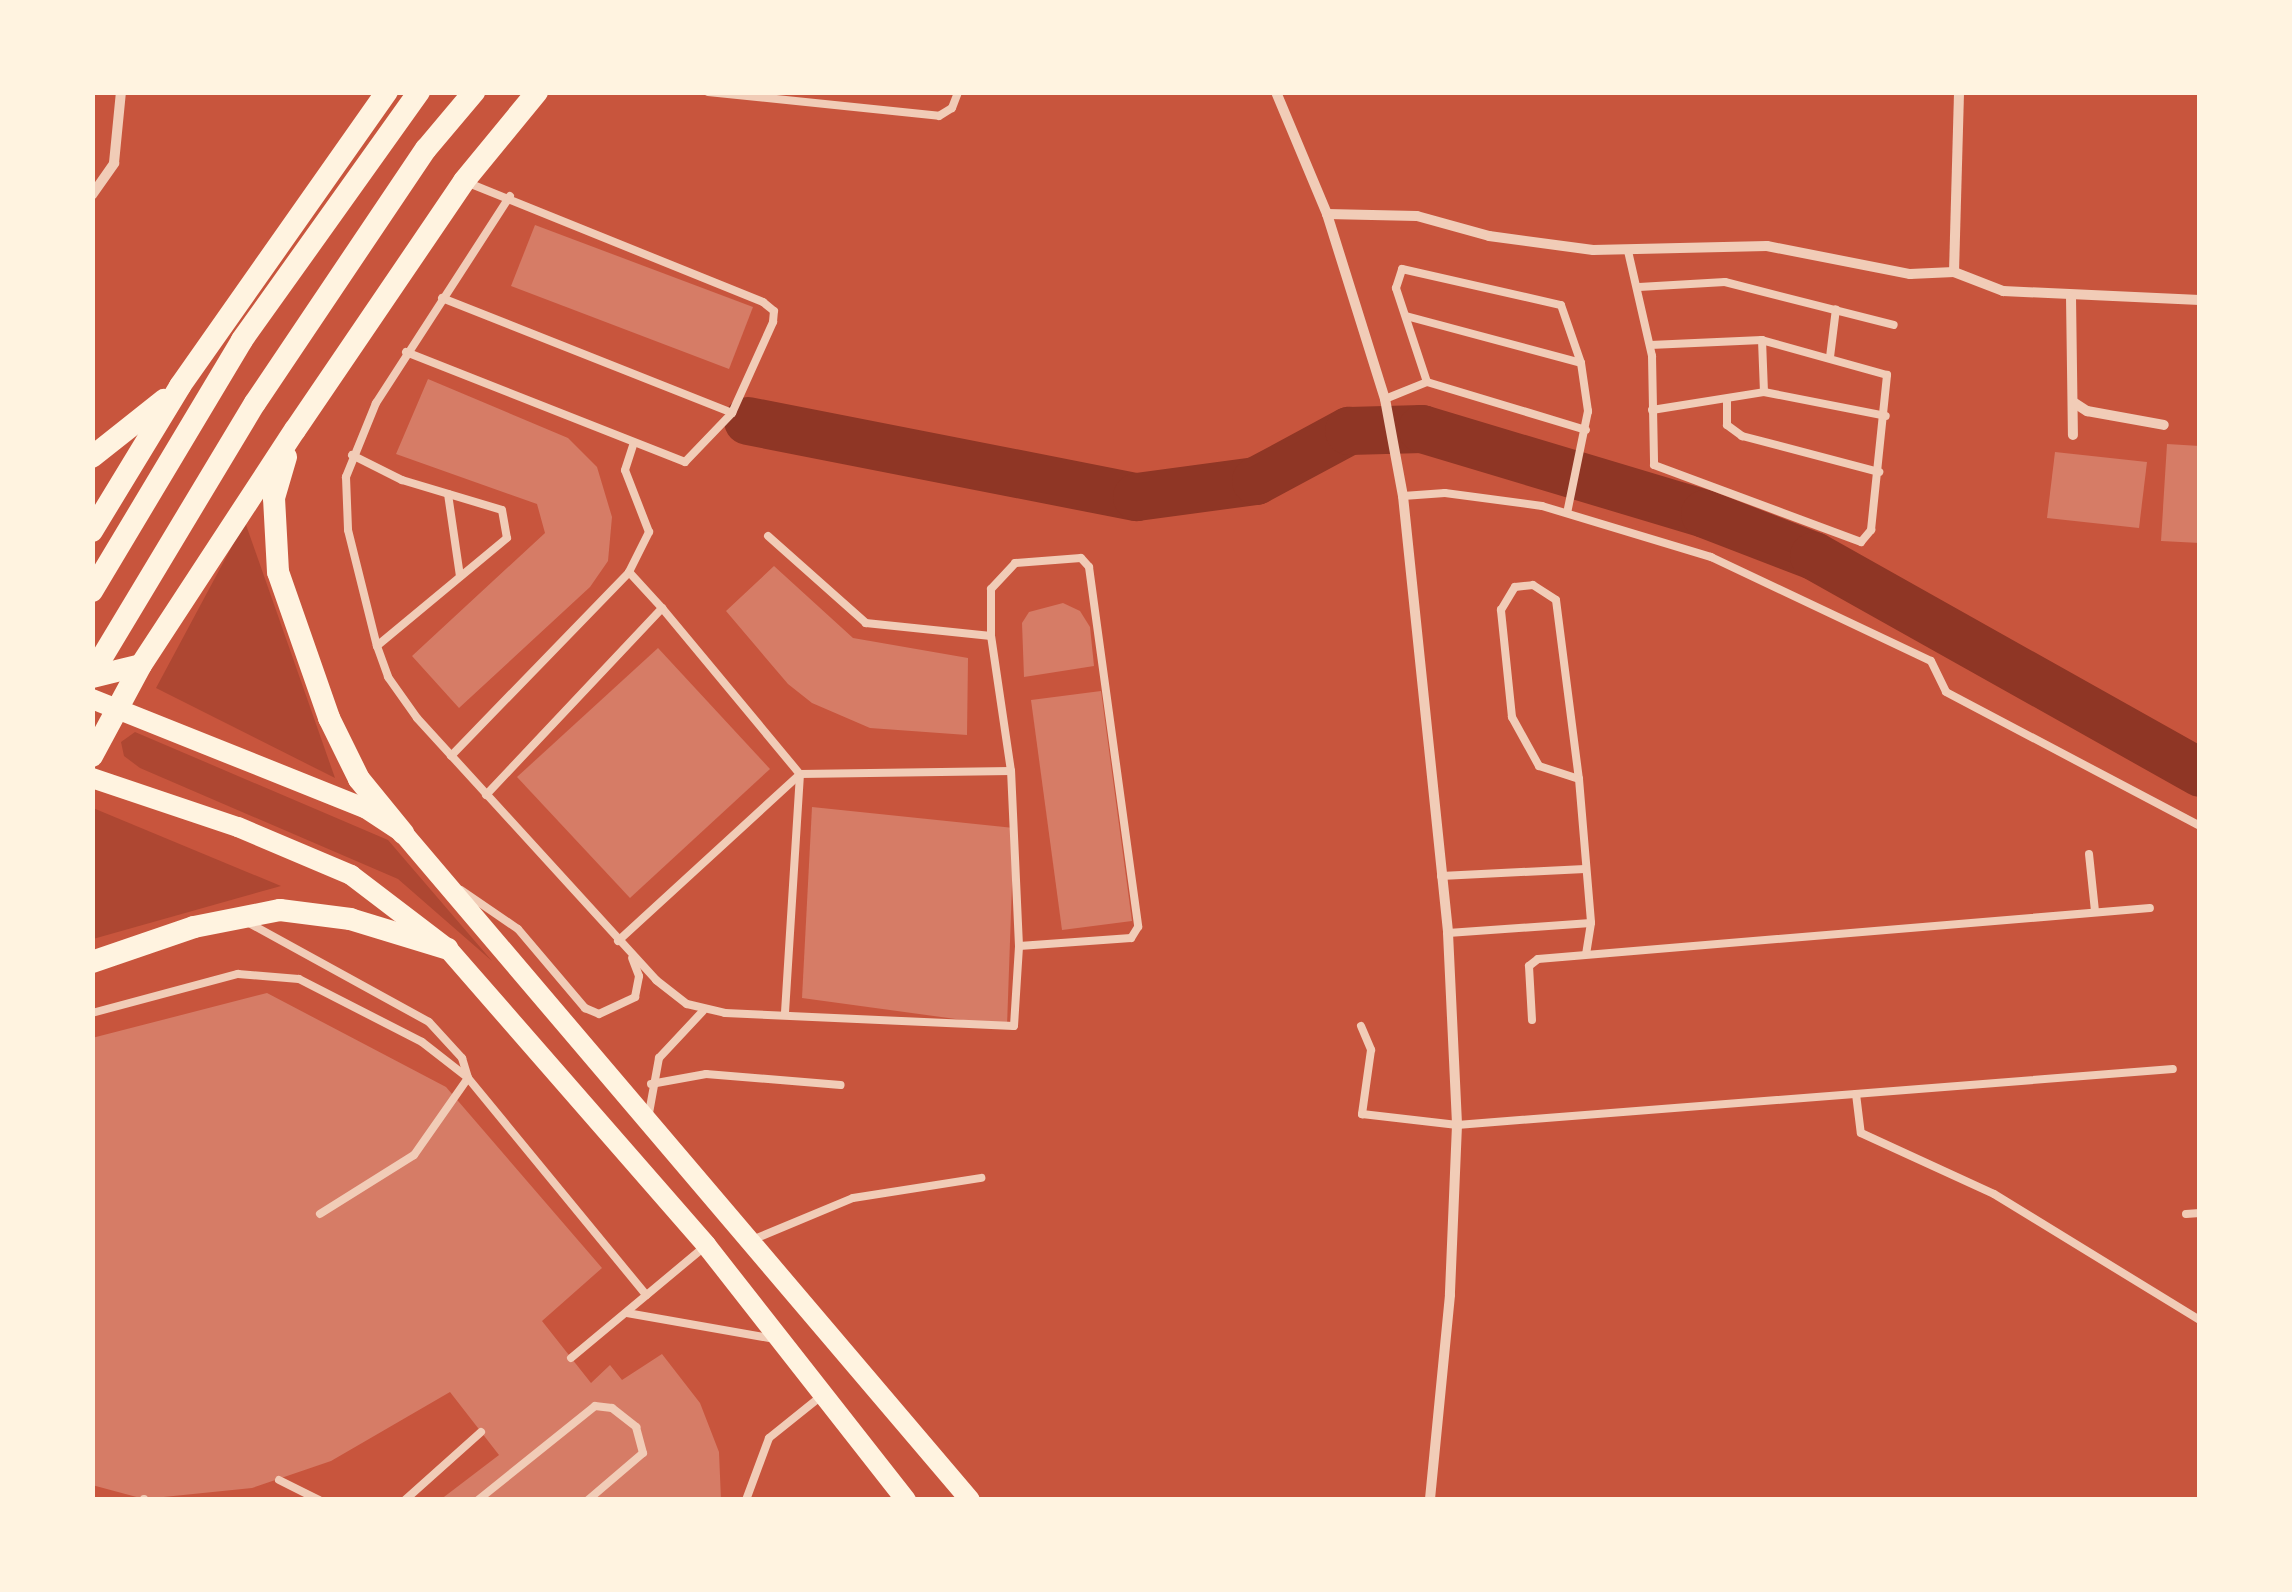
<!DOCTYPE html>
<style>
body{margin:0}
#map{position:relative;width:2292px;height:1592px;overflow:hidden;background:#c8553d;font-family:"IBM Plex Sans",sans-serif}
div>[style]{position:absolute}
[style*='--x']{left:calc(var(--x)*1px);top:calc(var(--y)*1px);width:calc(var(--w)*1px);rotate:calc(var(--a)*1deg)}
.green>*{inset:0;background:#ae4732}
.river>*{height:48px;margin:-24px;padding:0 24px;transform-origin:24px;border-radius:24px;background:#8f3625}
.building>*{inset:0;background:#d67c66}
.service>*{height:8px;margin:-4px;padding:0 4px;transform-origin:4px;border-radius:4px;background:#f1ccb7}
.minor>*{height:10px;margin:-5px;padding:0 5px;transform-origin:5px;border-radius:5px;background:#f1ccb7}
.secondary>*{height:20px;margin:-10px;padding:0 10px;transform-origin:10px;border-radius:10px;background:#fff3e0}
.trunk>*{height:22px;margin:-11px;padding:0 11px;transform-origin:11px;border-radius:11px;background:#fff3e0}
span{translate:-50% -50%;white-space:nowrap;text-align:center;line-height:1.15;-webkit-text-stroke:8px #fff3e0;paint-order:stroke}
.frame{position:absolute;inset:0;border:95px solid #fff3e0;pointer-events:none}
</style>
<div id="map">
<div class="green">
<i style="clip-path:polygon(245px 522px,335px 778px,156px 688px)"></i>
<i style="clip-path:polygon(135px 732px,388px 840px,492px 961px,398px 879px,140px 768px,124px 756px,121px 742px)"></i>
<i style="clip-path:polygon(93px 808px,281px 886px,93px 939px)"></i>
</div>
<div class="river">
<i style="--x:748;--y:421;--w:396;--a:11.1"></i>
<i style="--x:1137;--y:497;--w:120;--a:-7.7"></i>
<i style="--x:1256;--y:481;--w:106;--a:-28.3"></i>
<i style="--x:1349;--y:431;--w:73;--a:-1.6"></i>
<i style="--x:1422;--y:429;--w:295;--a:16.7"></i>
<i style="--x:1705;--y:514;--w:117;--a:21.1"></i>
<i style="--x:1814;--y:556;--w:443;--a:29.3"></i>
</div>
<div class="building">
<i style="clip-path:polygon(535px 225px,753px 307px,729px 369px,511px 286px)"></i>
<i style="clip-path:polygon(428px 379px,568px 438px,597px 467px,612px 517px,608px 561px,590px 587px,459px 708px,412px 656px,545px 533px,537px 504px,396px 454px)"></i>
<i style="clip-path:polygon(2167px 444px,2200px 446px,2200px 543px,2161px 541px)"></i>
<i style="clip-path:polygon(2055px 452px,2147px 462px,2139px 528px,2047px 518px)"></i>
<i style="clip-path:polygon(774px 566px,853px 638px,968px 658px,967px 735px,870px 728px,812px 703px,788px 684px,726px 611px)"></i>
<i style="clip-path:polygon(1063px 603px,1080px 611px,1090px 627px,1094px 666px,1024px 677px,1022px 623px,1029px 612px)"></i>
<i style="clip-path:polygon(658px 648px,770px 769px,630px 898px,517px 777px)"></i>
<i style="clip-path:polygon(1101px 691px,1132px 921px,1062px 930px,1031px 700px)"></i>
<i style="clip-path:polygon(812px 807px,1014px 828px,1007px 1026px,802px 998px)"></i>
<i style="clip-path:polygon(267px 993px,446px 1087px,602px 1268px,542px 1321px,591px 1383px,610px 1365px,622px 1380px,662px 1354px,700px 1403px,719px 1452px,721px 1500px,440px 1500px,499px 1455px,450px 1392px,331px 1461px,252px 1488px,144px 1499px,92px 1485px,92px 1038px)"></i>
</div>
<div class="service">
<i style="--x:708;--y:92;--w:232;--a:5.9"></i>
<i style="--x:939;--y:116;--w:15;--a:-32"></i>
<i style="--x:952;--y:108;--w:17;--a:-69"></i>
<i style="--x:510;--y:196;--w:247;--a:122.9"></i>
<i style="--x:376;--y:403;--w:80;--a:112.1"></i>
<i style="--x:346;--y:477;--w:53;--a:87.8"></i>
<i style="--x:348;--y:530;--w:120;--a:76"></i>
<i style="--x:377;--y:646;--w:33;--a:70"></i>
<i style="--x:388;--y:677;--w:50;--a:54.7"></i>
<i style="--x:417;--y:718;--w:355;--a:47.6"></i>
<i style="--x:656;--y:980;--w:39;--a:38"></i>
<i style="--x:687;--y:1004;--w:39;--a:13"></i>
<i style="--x:725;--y:1013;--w:289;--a:2.6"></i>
<i style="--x:1014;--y:1026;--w:80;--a:-86.4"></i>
<i style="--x:1019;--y:946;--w:175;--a:-92.6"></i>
<i style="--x:1628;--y:251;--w:108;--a:77.1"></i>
<i style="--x:1652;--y:356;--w:109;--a:88.9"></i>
<i style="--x:1654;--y:465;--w:221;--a:20.4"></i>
<i style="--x:1861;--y:542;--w:16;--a:-50"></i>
<i style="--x:1871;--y:530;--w:156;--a:-84.1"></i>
<i style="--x:1887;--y:375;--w:130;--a:-164.4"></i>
<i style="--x:1762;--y:340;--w:112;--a:177.4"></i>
<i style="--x:1639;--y:287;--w:86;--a:-3.3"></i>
<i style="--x:1725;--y:282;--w:174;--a:14.3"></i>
<i style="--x:442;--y:298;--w:312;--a:21.6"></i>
<i style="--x:1406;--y:316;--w:181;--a:15"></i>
<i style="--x:1762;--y:340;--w:52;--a:87.8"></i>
<i style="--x:406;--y:352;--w:300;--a:21.5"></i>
<i style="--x:685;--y:462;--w:68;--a:-46.2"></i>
<i style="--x:732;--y:413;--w:100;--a:-65.7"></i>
<i style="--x:773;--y:322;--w:11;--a:-85"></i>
<i style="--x:774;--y:311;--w:14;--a:-141"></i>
<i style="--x:763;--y:302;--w:317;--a:-158"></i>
<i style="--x:1830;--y:357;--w:48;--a:-82.9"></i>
<i style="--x:1427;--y:382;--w:99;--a:-108.3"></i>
<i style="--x:1396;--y:288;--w:20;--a:-72"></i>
<i style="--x:1402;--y:269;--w:163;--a:12.8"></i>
<i style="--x:1561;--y:305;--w:61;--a:71"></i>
<i style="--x:1581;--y:363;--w:49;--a:81.7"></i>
<i style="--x:1588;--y:411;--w:104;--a:101.6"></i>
<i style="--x:1385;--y:399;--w:45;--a:-22"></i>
<i style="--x:1427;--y:382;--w:166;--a:16.8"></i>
<i style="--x:1727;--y:401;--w:24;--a:90"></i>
<i style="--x:1727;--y:425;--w:19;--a:36"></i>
<i style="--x:1742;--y:436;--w:142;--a:14.7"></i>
<i style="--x:1652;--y:410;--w:113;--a:-9.1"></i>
<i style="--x:1764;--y:392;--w:124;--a:11.1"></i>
<i style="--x:352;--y:455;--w:56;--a:26.6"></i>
<i style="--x:402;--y:480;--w:104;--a:16.7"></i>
<i style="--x:502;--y:510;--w:28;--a:80"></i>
<i style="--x:507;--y:538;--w:169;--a:140.3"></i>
<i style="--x:448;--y:494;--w:83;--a:81.7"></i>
<i style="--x:1403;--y:496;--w:42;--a:-4.1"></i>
<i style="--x:1445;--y:493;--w:98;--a:7.6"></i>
<i style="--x:1542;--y:506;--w:177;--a:16.8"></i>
<i style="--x:1711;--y:557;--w:243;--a:25.3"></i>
<i style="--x:1931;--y:661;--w:34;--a:64"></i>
<i style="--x:1946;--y:692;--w:287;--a:27.8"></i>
<i style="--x:629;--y:572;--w:49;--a:47.5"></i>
<i style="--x:991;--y:636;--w:47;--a:-90"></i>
<i style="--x:991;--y:589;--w:35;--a:-47"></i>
<i style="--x:1015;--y:563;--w:66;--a:-4.3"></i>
<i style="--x:1081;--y:558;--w:12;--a:48"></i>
<i style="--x:1089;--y:567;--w:363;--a:82.2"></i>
<i style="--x:1138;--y:927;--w:13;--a:122"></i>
<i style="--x:1131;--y:938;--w:112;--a:175.9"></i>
<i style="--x:451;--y:756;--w:256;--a:-45.9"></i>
<i style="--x:629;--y:572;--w:45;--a:-63.4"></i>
<i style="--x:649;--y:532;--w:66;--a:-111.2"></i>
<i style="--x:625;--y:470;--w:28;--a:-72"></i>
<i style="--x:1579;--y:779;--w:42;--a:-162"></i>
<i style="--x:1539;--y:766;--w:56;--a:-118.9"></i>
<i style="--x:1512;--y:717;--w:108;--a:-95.9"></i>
<i style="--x:1501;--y:610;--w:27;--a:-59"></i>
<i style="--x:1515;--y:587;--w:18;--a:-6"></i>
<i style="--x:1533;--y:585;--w:27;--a:33"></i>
<i style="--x:1556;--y:600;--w:180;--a:82.7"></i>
<i style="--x:1579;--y:779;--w:144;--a:85.2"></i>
<i style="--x:1591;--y:923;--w:31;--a:99"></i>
<i style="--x:486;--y:795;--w:257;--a:-46.7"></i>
<i style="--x:662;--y:608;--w:216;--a:50.3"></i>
<i style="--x:800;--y:774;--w:211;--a:-0.8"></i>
<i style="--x:1011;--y:771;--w:136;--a:-98.4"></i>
<i style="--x:991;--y:636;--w:126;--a:-174.1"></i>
<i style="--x:866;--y:623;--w:131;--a:-138.4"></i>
<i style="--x:2089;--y:854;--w:57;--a:84"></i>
<i style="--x:1441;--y:876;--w:144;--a:-2.8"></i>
<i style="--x:461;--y:890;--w:69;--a:34.4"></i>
<i style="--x:518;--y:929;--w:104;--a:49.7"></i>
<i style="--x:585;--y:1008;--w:15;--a:23"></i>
<i style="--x:599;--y:1014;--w:40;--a:-25"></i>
<i style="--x:635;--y:997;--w:21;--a:-79"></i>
<i style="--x:639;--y:976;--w:19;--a:-111"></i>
<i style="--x:249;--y:923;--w:205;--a:28.8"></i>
<i style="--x:429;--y:1022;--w:49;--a:47.5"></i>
<i style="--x:462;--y:1058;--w:21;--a:73"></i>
<i style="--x:468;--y:1078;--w:94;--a:125"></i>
<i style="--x:414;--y:1155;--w:111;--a:147.9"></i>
<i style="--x:1448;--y:933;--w:143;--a:-4"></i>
<i style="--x:618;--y:941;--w:247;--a:-42.5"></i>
<i style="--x:800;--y:774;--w:241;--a:93.6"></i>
<i style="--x:92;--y:1013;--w:151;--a:-15"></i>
<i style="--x:238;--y:974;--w:61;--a:4.7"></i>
<i style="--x:299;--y:979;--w:138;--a:27.1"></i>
<i style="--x:422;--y:1042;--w:58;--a:38"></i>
<i style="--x:468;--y:1078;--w:281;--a:50.6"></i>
<i style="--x:1532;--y:1020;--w:54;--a:-93.2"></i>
<i style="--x:1529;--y:966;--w:11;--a:-38"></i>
<i style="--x:1538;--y:959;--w:614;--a:-4.76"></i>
<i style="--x:1361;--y:1026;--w:26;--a:67"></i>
<i style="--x:1371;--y:1050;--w:65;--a:98"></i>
<i style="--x:1362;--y:1114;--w:96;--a:6.6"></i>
<i style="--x:1457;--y:1125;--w:718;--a:-4.47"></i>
<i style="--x:651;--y:1084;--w:56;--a:-10.3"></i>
<i style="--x:706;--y:1074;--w:135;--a:4.7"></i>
<i style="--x:1856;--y:1094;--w:39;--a:83"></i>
<i style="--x:1861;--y:1133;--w:146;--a:24.6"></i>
<i style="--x:1994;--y:1194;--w:241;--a:31.5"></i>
<i style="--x:649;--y:1113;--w:56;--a:-79.7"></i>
<i style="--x:659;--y:1058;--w:64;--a:-46.9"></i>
<i style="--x:2186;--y:1214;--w:14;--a:-4"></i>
<i style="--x:752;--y:1240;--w:109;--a:-22.6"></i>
<i style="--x:853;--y:1198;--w:130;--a:-8.9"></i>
<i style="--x:627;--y:1313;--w:150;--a:10"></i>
<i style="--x:571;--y:1358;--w:172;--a:-39.8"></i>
<i style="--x:279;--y:1480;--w:45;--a:26.6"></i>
<i style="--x:144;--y:1500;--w:1;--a:-90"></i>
<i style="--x:405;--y:1500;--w:102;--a:-41.8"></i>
<i style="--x:478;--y:1500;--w:150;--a:-38.8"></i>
<i style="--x:595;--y:1406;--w:17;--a:7"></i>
<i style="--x:612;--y:1408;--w:31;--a:38"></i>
<i style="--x:636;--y:1427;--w:27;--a:75"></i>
<i style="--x:643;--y:1453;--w:72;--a:139.5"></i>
<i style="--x:746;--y:1500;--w:66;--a:-69.6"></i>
<i style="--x:769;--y:1438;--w:70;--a:-38.7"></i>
</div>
<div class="minor">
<i style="--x:1276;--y:92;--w:132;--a:67.3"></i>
<i style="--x:1327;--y:214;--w:194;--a:72.6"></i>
<i style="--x:1385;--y:399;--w:99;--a:79.5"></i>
<i style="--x:1403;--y:496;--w:439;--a:84.1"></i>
<i style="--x:1448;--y:933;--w:192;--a:87.3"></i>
<i style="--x:1457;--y:1125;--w:170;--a:92.4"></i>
<i style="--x:1450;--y:1295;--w:206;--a:95.6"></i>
<i style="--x:92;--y:195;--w:39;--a:-55"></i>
<i style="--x:114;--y:163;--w:71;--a:-84.4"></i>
<i style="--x:1327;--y:214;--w:90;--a:1.3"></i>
<i style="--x:1417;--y:216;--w:75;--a:15.5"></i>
<i style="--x:1489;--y:236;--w:105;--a:7.7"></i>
<i style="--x:1593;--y:250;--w:174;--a:-1.3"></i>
<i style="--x:1767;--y:246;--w:146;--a:11.1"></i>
<i style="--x:1910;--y:274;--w:44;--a:-2.6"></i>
<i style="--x:1954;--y:272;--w:53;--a:21.2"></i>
<i style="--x:2003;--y:291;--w:197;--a:2.6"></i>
<i style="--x:1954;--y:272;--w:180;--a:-88.4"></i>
<i style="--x:2071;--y:297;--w:138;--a:89.2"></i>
<i style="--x:2073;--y:402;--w:17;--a:33"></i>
<i style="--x:2087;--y:411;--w:78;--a:10.3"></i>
</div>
<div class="secondary">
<i style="--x:92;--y:699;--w:294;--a:21.8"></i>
<i style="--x:365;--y:808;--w:45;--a:33.3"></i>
<i style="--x:403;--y:833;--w:875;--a:49.63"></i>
<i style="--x:92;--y:778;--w:154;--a:18.6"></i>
<i style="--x:238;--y:827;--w:123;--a:23"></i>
<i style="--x:351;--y:875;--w:122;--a:37.3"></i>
<i style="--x:448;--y:949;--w:393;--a:48.9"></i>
<i style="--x:706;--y:1245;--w:324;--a:51.9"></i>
</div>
<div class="trunk">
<i style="--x:92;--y:457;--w:92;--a:-38.4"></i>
<i style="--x:286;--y:457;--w:43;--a:106.3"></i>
<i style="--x:274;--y:498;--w:74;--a:86.9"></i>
<i style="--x:278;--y:572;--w:155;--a:70.7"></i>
<i style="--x:329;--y:718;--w:68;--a:63.8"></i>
<i style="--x:359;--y:779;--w:70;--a:50.8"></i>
<i style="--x:92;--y:531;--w:170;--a:-58.7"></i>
<i style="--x:180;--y:386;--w:360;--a:-54.9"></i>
<i style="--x:92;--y:591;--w:292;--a:-59.1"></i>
<i style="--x:242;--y:340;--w:305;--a:-54.5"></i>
<i style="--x:92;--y:674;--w:316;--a:-59"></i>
<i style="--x:255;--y:403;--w:306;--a:-56.1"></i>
<i style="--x:426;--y:149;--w:75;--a:-49.9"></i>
<i style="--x:92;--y:677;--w:50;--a:-13.8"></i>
<i style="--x:92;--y:756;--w:103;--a:-61.7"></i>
<i style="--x:141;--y:665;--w:281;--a:-56.8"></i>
<i style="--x:295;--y:430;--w:301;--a:-55.8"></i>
<i style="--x:464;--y:181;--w:115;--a:-50.6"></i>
<i style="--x:92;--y:962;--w:108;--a:-18.9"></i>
<i style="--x:194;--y:927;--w:88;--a:-11.2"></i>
<i style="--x:280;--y:910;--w:71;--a:7.3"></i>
<i style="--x:350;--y:919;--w:102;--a:17"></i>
</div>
<div class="frame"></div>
</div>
